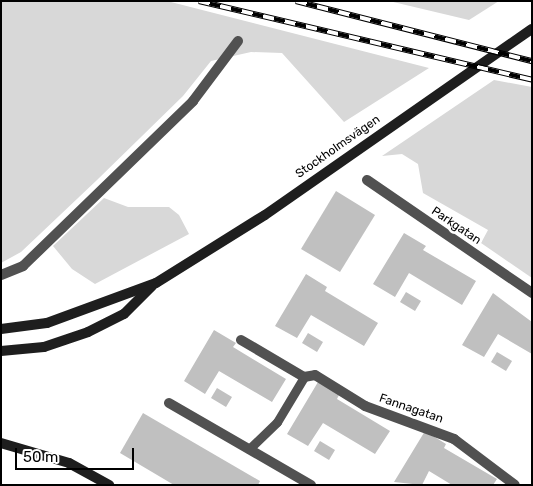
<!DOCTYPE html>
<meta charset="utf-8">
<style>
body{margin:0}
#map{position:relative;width:533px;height:486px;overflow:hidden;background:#fff;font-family:Rubik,sans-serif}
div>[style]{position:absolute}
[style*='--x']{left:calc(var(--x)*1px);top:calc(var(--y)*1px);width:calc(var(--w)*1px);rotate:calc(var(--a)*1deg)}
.green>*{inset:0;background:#d8d8d8}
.building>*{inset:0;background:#c0c0c0}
.lane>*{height:9px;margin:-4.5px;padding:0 4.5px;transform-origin:4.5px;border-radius:4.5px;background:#515151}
.street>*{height:10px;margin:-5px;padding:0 5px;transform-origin:5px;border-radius:5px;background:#515151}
.secondary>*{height:10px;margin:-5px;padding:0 5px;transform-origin:5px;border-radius:5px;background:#1e1e1e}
.rail>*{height:5.5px;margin-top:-2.75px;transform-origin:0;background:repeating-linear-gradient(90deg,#fff 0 11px,#000 0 22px);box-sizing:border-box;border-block:1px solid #000}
span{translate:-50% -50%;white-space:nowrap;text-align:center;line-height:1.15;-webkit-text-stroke:5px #fff;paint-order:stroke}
.street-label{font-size:12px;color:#000}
.frame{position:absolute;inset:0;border:2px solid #000;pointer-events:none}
.scale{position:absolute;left:15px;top:448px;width:119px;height:22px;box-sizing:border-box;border:2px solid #000;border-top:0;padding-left:6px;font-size:15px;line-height:18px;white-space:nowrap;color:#000;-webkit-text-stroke:4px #fff;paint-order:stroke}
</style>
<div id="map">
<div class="green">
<i style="clip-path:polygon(1px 1px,167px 1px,429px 68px,344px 122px,282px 53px,251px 52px,211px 61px,183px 96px,97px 180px,21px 252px,1px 263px)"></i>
<i style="clip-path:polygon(389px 1px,499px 1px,469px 20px)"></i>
<i style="clip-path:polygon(494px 80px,532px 87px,532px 278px,481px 243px,488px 230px,423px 193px,418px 164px,402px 154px,382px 156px)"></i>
<i style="clip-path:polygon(104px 198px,128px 207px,169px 207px,179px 215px,189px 234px,95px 284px,72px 269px,53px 246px)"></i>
</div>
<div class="building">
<i style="clip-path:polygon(336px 191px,375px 215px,340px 272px,301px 249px)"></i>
<i style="clip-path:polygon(404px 233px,426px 246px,423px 250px,476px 281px,462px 305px,409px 273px,395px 297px,373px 284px)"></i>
<i style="clip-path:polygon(306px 274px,327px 287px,325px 291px,378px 323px,364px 346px,311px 315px,297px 338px,275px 326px)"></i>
<i style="clip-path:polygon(406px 292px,421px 301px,415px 311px,400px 302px)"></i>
<i style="clip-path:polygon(493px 293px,532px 322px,532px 354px,498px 334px,484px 357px,462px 345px)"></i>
<i style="clip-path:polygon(214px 330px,236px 343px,233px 347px,286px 379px,272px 402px,219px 371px,205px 394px,184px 381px)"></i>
<i style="clip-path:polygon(308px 333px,323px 342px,317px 352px,302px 343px)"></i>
<i style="clip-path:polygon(497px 352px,512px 361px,506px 371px,491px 362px)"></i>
<i style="clip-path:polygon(318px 382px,339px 395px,337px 399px,390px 431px,375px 454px,323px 423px,308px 446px,287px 434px)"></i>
<i style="clip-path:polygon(217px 388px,232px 397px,226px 407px,211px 398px)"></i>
<i style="clip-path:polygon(143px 413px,260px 481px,258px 485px,174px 485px,120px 453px)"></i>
<i style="clip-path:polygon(425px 431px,446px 444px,444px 448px,497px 479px,493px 485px,452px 485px,429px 471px,422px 485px,394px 482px)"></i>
<i style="clip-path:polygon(320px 441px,335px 450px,329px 460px,314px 451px)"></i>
</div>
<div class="lane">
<i style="--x:249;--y:449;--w:39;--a:-44"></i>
<i style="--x:277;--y:422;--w:52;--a:-59"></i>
</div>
<div class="street">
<i style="--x:367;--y:180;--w:200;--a:34.4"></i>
<i style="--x:1;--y:275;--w:24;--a:-22"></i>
<i style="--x:23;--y:266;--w:237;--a:-44.1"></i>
<i style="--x:193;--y:101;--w:75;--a:-53.1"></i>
<i style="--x:241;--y:340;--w:73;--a:30.4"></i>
<i style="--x:304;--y:377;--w:11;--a:-10"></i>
<i style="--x:315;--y:375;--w:59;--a:31.8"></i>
<i style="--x:365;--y:406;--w:95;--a:20.3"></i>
<i style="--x:454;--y:439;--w:76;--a:37"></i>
<i style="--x:169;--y:403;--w:164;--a:30"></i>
</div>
<div class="secondary">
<i style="--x:1;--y:329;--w:46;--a:-7.4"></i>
<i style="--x:47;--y:323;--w:116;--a:-20.2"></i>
<i style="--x:156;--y:283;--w:128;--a:-32"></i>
<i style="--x:265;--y:215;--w:325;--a:-34.9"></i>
<i style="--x:1;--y:351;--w:43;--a:-5.3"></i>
<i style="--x:44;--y:347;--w:46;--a:-18.8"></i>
<i style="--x:88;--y:332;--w:40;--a:-26.6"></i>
<i style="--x:124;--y:314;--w:40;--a:-45"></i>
<i style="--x:1;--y:443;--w:71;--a:16.4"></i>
<i style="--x:69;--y:463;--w:46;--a:28.8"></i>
</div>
<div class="rail">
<i style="--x:199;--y:1;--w:342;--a:13.3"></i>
<i style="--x:296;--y:1;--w:244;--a:14.3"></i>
</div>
<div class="street-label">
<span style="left:338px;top:147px;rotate:-35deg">Stockholmsvägen</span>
<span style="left:456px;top:226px;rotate:34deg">Parkgatan</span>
<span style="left:411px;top:409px;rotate:19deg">Fannagatan</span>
</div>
<div class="frame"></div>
<div class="scale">50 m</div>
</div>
